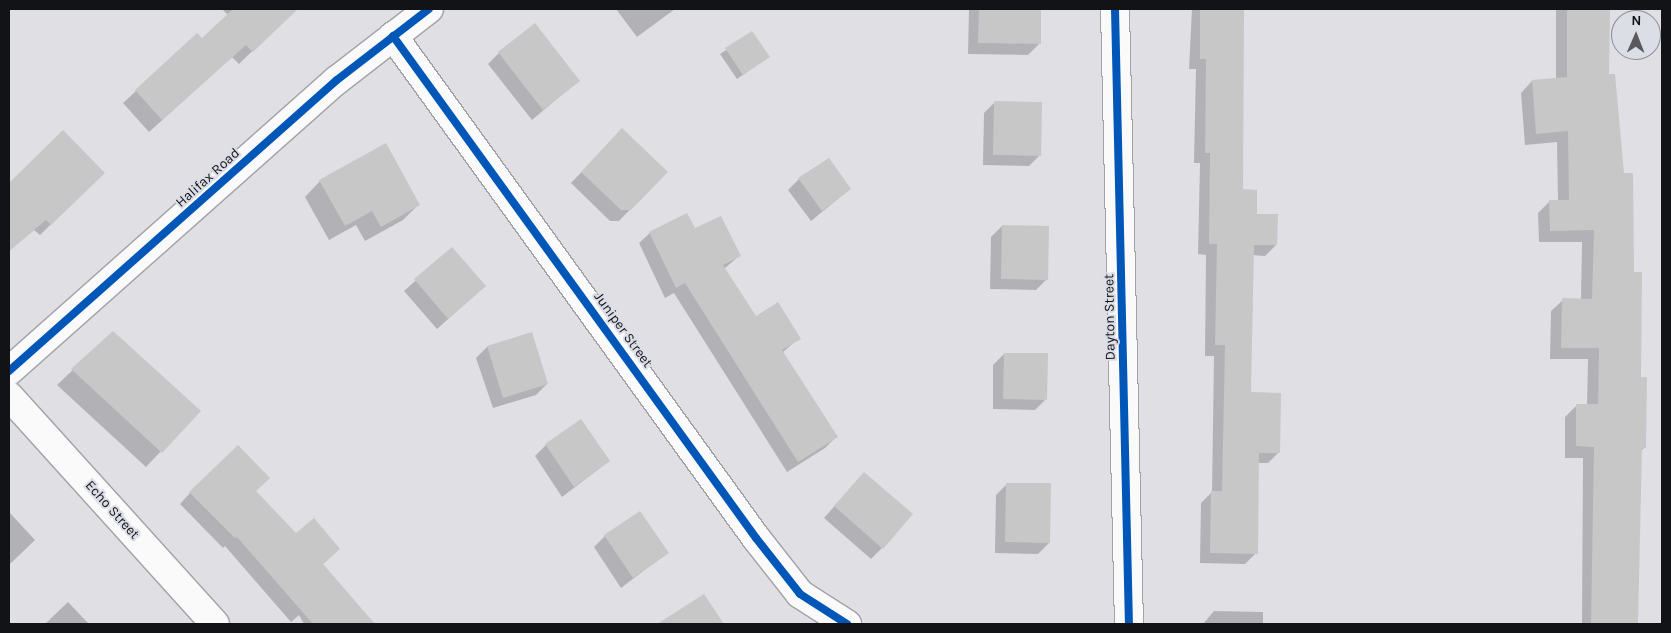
<!DOCTYPE html>
<style>
body{margin:0}
#map{position:relative;width:1671px;height:633px;overflow:hidden;background:#dfdfe4;font-family:Karla,sans-serif}
div>[style]{position:absolute}
[style*='--x']{left:calc(var(--x)*1px);top:calc(var(--y)*1px);width:calc(var(--w)*1px);rotate:calc(var(--a)*1deg)}
.shadow>*{inset:0;background:#0003}
.building>*{inset:0;background:#c7c7c8}
.roads{filter:drop-shadow(1px 0 #a1a2a6) drop-shadow(-1px 0 #a1a2a6) drop-shadow(0 1px #a1a2a6) drop-shadow(0 -1px #a1a2a6)}
.minor>*{height:28px;margin:-14px;padding:0 14px;transform-origin:14px;border-radius:14px;background:#fafafb}
.cycleway>*{height:8px;margin:-4px;padding:0 4px;transform-origin:4px;border-radius:4px;background:#0057b8}
span{translate:-50% -50%;white-space:nowrap;text-align:center;line-height:1.15;-webkit-text-stroke:4px #dcdee7;paint-order:stroke}
.street-label{font-size:14px;color:#121316}
.frame{position:absolute;inset:0;border:10px solid #121316;pointer-events:none}
.north{position:absolute;left:1611px;top:10px;width:50px;height:50px;box-sizing:border-box;background:#dcdee7;border:1px solid #8b8d93;border-radius:50%;rotate:1deg;font-size:14px;font-weight:700;line-height:20px;text-align:center;color:#121316}
.north::after{content:'';display:block;margin:auto;width:18px;height:22px;background:#5a5a5e;clip-path:polygon(50% 0,100% 100%,50% 72%,0 100%)}
</style>
<div id="map">
<div class="shadow">
<i style="clip-path:polygon(222px 9px,296px 9px,239px 64px,232px 57px,149px 132px,123px 103px,197px 35px,202px 40px,228px 15px)"></i>
<i style="clip-path:polygon(616px 9px,675px 9px,637px 37px)"></i>
<i style="clip-path:polygon(969px 9px,1040px 9px,1039px 44px,1028px 55px,968px 54px)"></i>
<i style="clip-path:polygon(1192px 9px,1243px 9px,1242px 191px,1276px 245px,1265px 256px,1252px 255px,1250px 394px,1279px 452px,1268px 463px,1258px 463px,1256px 553px,1245px 564px,1200px 563px,1201px 503px,1212px 492px,1214px 356px,1205px 356px,1206px 255px,1198px 254px,1200px 163px,1194px 163px,1196px 69px,1189px 69px)"></i>
<i style="clip-path:polygon(1556px 9px,1609px 9px,1608px 75px,1633px 273px,1645px 447px,1641px 451px,1637px 624px,1582px 624px,1583px 458px,1565px 458px,1565px 417px,1577px 405px,1587px 405px,1588px 359px,1550px 359px,1551px 311px,1563px 300px,1581px 300px,1582px 242px,1539px 242px,1538px 213px,1550px 201px,1558px 201px,1557px 142px,1525px 145px,1521px 93px,1532px 81px,1556px 79px)"></i>
<i style="clip-path:polygon(752px 33px,768px 57px,737px 79px,720px 54px)"></i>
<i style="clip-path:polygon(499px 53px,578px 81px,532px 120px,488px 64px)"></i>
<i style="clip-path:polygon(995px 102px,1040px 155px,1029px 166px,983px 165px,984px 113px)"></i>
<i style="clip-path:polygon(622px 130px,666px 172px,619px 221px,610px 221px,571px 183px)"></i>
<i style="clip-path:polygon(63px 132px,103px 173px,40px 235px,34px 230px,9px 251px,9px 185px)"></i>
<i style="clip-path:polygon(799px 179px,850px 189px,811px 221px,788px 190px)"></i>
<i style="clip-path:polygon(320px 181px,418px 205px,403px 220px,365px 241px,356px 225px,329px 240px,305px 197px)"></i>
<i style="clip-path:polygon(1002px 226px,1047px 279px,1036px 290px,990px 289px,991px 237px)"></i>
<i style="clip-path:polygon(695px 230px,739px 256px,724px 269px,755px 318px,799px 338px,782px 353px,836px 437px,825px 448px,787px 472px,674px 293px,665px 298px,639px 243px,650px 233px)"></i>
<i style="clip-path:polygon(452px 248px,485px 286px,437px 329px,404px 291px)"></i>
<i style="clip-path:polygon(113px 332px,199px 411px,146px 467px,57px 385px)"></i>
<i style="clip-path:polygon(531px 333px,547px 384px,536px 395px,493px 408px,476px 358px,487px 347px)"></i>
<i style="clip-path:polygon(1004px 354px,1046px 399px,1035px 410px,993px 409px,993px 365px)"></i>
<i style="clip-path:polygon(546px 445px,609px 461px,562px 497px,535px 456px)"></i>
<i style="clip-path:polygon(864px 473px,882px 548px,871px 559px,824px 518px)"></i>
<i style="clip-path:polygon(1007px 484px,1049px 543px,1038px 554px,995px 553px,996px 495px)"></i>
<i style="clip-path:polygon(255px 491px,296px 534px,339px 549px,322px 565px,373px 624px,304px 624px,299px 615px,291px 622px,225px 546px,223px 548px,180px 504px,190px 493px)"></i>
<i style="clip-path:polygon(9px 512px,35px 540px,9px 565px)"></i>
<i style="clip-path:polygon(605px 536px,667px 553px,621px 588px,594px 547px)"></i>
<i style="clip-path:polygon(704px 596px,722px 624px,662px 624px,667px 620px)"></i>
<i style="clip-path:polygon(68px 602px,89px 624px,45px 624px)"></i>
<i style="clip-path:polygon(1214px 611px,1263px 612px,1263px 624px,1203px 624px)"></i>
</div>
<div class="building">
<i style="clip-path:polygon(233px 9px,298px 9px,253px 52px,246px 45px,162px 120px,135px 90px,197px 33px,202px 38px)"></i>
<i style="clip-path:polygon(979px 9px,1041px 9px,1041px 44px,978px 43px)"></i>
<i style="clip-path:polygon(1200px 9px,1244px 9px,1243px 189px,1257px 190px,1257px 214px,1278px 214px,1277px 245px,1254px 245px,1251px 392px,1281px 393px,1280px 453px,1259px 453px,1258px 554px,1210px 553px,1211px 491px,1222px 491px,1225px 345px,1215px 345px,1217px 244px,1209px 244px,1210px 153px,1205px 153px,1206px 59px,1200px 59px)"></i>
<i style="clip-path:polygon(1567px 9px,1610px 9px,1609px 74px,1615px 74px,1624px 173px,1633px 173px,1634px 272px,1642px 272px,1641px 377px,1647px 377px,1646px 448px,1642px 448px,1638px 624px,1591px 624px,1594px 447px,1576px 446px,1576px 404px,1598px 404px,1599px 348px,1561px 348px,1562px 298px,1592px 299px,1594px 230px,1550px 231px,1549px 200px,1569px 200px,1568px 131px,1536px 134px,1532px 80px,1567px 77px)"></i>
<i style="clip-path:polygon(535px 23px,580px 81px,543px 110px,498px 52px)"></i>
<i style="clip-path:polygon(752px 31px,770px 57px,743px 75px,725px 48px)"></i>
<i style="clip-path:polygon(994px 101px,1042px 102px,1041px 156px,993px 155px)"></i>
<i style="clip-path:polygon(622px 128px,668px 172px,631px 210px,621px 210px,581px 172px)"></i>
<i style="clip-path:polygon(63px 130px,105px 173px,51px 225px,46px 220px,9px 251px,9px 183px)"></i>
<i style="clip-path:polygon(386px 143px,420px 205px,381px 227px,372px 211px,345px 226px,319px 180px)"></i>
<i style="clip-path:polygon(829px 158px,851px 189px,822px 211px,798px 178px)"></i>
<i style="clip-path:polygon(687px 213px,695px 228px,721px 216px,741px 256px,723px 265px,756px 316px,778px 302px,801px 339px,782px 350px,838px 437px,798px 462px,685px 283px,676px 288px,649px 232px)"></i>
<i style="clip-path:polygon(1002px 225px,1049px 226px,1048px 280px,1001px 279px)"></i>
<i style="clip-path:polygon(452px 247px,486px 286px,448px 319px,414px 279px)"></i>
<i style="clip-path:polygon(113px 331px,201px 411px,162px 453px,71px 369px)"></i>
<i style="clip-path:polygon(532px 332px,548px 384px,503px 398px,487px 346px)"></i>
<i style="clip-path:polygon(1004px 353px,1048px 353px,1047px 400px,1003px 399px)"></i>
<i style="clip-path:polygon(581px 419px,610px 461px,574px 487px,545px 444px)"></i>
<i style="clip-path:polygon(238px 445px,270px 478px,256px 491px,296px 533px,314px 518px,340px 549px,323px 564px,375px 624px,313px 624px,237px 537px,235px 538px,189px 492px)"></i>
<i style="clip-path:polygon(864px 472px,913px 514px,883px 549px,834px 506px)"></i>
<i style="clip-path:polygon(1006px 483px,1051px 483px,1050px 543px,1005px 542px)"></i>
<i style="clip-path:polygon(640px 511px,669px 553px,633px 578px,604px 535px)"></i>
<i style="clip-path:polygon(704px 594px,724px 624px,657px 624px)"></i>
</div>
<div class="roads">
<div class="minor">
<i style="--x:1115;--y:9;--w:615;--a:88.7"></i>
<i style="--x:393;--y:36;--w:619;--a:54.13"></i>
<i style="--x:756;--y:538;--w:71;--a:51.8"></i>
<i style="--x:800;--y:594;--w:56;--a:32.6"></i>
<i style="--x:9;--y:371;--w:438;--a:-41.6"></i>
<i style="--x:337;--y:80;--w:116;--a:-37.7"></i>
<i style="--x:9;--y:396;--w:307;--a:47.9"></i>
</div>
</div>
<div class="cycleway">
<i style="--x:1115;--y:9;--w:615;--a:88.7"></i>
<i style="--x:393;--y:36;--w:619;--a:54.13"></i>
<i style="--x:756;--y:538;--w:71;--a:51.8"></i>
<i style="--x:800;--y:594;--w:56;--a:32.6"></i>
<i style="--x:9;--y:371;--w:438;--a:-41.6"></i>
<i style="--x:337;--y:80;--w:116;--a:-37.7"></i>
</div>
<div class="street-label">
<span style="left:208px;top:178px;rotate:-42deg">Halifax Road</span>
<span style="left:1110px;top:317px;rotate:-91deg">Dayton Street</span>
<span style="left:623px;top:330px;rotate:54deg">Juniper Street</span>
<span style="left:112px;top:510px;rotate:48deg">Echo Street</span>
</div>
<div class="frame"></div>
<div class="north">N</div>
</div>
